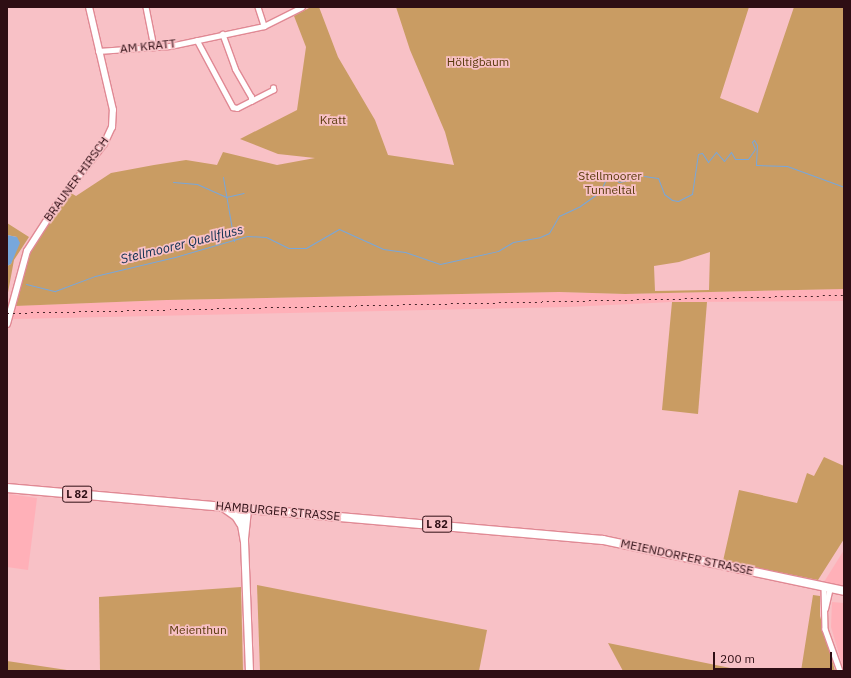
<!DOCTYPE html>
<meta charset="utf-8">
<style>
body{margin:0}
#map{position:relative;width:851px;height:678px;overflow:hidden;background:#f8c1c6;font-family:"IBM Plex Sans",sans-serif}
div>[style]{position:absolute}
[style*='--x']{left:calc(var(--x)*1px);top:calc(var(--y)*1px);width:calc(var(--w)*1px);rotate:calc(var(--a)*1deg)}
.built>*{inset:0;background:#ffb0b8}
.green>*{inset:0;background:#c99c63}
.water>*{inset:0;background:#78a7db}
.stream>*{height:1px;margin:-0.5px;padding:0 0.5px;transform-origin:0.5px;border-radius:0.5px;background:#78a7db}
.roads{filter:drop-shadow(1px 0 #e08994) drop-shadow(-1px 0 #e08994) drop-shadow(0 1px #e08994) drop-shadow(0 -1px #e08994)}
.minor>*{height:4.5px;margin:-2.25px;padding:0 2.25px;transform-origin:2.25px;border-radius:2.25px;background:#fff}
.tertiary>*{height:6px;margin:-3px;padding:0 3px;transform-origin:3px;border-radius:3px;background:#fff}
.secondary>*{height:7px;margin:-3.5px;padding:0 3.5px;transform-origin:3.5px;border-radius:3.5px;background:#fff}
.primary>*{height:8px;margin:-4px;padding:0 4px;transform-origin:4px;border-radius:4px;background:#fff}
.rail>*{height:1px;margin-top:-0.5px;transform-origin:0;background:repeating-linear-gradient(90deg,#462429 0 2px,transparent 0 6px)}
span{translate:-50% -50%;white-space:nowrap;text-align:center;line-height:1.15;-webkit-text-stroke:3.5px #f8c1c6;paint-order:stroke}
.shield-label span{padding:1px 3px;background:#f8c1c6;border:1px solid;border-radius:3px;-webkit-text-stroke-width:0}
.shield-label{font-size:11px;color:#2e0e14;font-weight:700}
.street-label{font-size:12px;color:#2e0e14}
.park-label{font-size:12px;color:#593a0b}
.water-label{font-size:13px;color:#0c2e50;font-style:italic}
.frame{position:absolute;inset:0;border:8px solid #2e0e14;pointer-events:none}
.scale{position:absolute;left:713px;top:652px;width:119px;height:18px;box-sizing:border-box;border:2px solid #2e0e14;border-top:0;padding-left:5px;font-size:12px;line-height:14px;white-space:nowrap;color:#2e0e14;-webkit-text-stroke:3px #f8c1c6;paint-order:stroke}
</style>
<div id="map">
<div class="built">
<i style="clip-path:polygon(844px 289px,844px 301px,672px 302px,569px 307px,13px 319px,15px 306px,167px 300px,558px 292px,625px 294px)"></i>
<i style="clip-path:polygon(9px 494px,37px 498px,28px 570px,7px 567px)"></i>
<i style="clip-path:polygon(844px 550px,844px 586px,824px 582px)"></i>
<i style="clip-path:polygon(832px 602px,844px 603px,844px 671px,831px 627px)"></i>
</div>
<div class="green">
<i style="clip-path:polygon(evenodd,311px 7px,319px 7px,338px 57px,375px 120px,388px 155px,454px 165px,445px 132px,410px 50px,396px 7px,749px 7px,720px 98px,758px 113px,794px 7px,844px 7px,844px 289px,625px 294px,559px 292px,167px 300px,15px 306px,26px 261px,39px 237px,71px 193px,76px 196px,111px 173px,154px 165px,186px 160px,217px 165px,223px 152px,277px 165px,315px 158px,278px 154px,240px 139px,297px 110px,306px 47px,294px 16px,311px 7px,710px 252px,709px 290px,655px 291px,654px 266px,679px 262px,710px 252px)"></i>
<i style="clip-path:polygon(7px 223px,29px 237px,14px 260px,7px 298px,7px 266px,11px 264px,17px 237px,7px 235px)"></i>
<i style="clip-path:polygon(672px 302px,707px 302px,698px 414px,662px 410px)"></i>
<i style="clip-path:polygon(824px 457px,844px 466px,844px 539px,818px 580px,723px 561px,739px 490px,797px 503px,807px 473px,814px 476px)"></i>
<i style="clip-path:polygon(257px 585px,487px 630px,479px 671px,260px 671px)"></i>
<i style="clip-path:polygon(241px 587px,243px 671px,100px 671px,99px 597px)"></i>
<i style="clip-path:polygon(813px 595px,820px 596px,820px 616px,835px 671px,801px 671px)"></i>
<i style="clip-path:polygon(608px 643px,745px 671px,623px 671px)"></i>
<i style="clip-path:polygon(7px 661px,67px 670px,69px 671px,7px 671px)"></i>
</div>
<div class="water">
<i style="clip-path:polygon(7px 235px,17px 237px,20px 243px,11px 264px,7px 266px)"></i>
</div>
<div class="stream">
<i style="--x:644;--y:176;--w:14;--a:8"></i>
<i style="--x:658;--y:178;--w:17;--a:69"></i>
<i style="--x:664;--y:194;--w:10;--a:37"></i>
<i style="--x:672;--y:200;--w:6;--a:9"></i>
<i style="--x:678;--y:201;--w:16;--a:-27"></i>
<i style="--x:692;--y:194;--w:40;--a:-81.5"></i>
<i style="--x:698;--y:154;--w:4;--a:-14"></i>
<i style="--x:702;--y:153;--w:11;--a:56"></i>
<i style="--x:708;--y:162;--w:13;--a:-51"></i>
<i style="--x:716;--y:152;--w:12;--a:48"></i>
<i style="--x:724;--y:161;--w:11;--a:-52"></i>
<i style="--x:731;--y:152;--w:8;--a:60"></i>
<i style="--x:735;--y:159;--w:13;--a:0"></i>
<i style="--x:748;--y:159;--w:12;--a:-55"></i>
<i style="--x:755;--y:149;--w:8;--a:-113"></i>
<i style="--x:752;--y:142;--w:3;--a:-45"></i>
<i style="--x:754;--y:140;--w:6;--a:59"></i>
<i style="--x:757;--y:145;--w:20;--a:93"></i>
<i style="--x:756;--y:165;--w:31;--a:2"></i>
<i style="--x:787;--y:166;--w:61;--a:20.2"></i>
<i style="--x:223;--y:177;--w:65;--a:80.2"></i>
<i style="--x:173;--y:182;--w:24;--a:5"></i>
<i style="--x:197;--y:184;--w:32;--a:24"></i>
<i style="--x:226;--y:197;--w:18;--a:-13"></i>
<i style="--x:26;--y:284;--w:30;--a:14"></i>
<i style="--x:55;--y:291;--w:43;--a:-20.6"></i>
<i style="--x:95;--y:276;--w:82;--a:-13.4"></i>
<i style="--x:175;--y:257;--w:75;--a:-16.3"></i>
<i style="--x:247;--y:236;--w:19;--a:3"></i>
<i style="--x:266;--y:237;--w:25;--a:26"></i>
<i style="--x:289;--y:248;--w:17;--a:0"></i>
<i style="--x:306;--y:248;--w:38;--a:-30"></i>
<i style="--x:339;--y:229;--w:48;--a:24.4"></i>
<i style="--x:383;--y:249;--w:22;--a:8"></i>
<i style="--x:405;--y:252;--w:37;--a:19"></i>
<i style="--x:440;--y:264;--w:59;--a:-12.6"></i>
<i style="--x:498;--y:251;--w:17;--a:-31"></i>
<i style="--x:513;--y:242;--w:27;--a:-10"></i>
<i style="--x:540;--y:237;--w:10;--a:-24"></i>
<i style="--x:549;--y:233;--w:20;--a:-60"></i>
<i style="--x:559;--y:216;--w:23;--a:-25"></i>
<i style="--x:580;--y:206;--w:24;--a:-35"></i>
<i style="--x:600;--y:192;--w:14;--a:-65"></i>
<i style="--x:606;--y:179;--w:8;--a:-7"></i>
<i style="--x:614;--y:178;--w:6;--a:39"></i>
<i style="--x:619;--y:182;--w:19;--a:-12"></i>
</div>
<div class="roads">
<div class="minor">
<i style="--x:146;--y:7;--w:41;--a:78.7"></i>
<i style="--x:258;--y:7;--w:20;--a:72"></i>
<i style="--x:197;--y:40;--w:76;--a:61.8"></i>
<i style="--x:233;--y:107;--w:4;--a:14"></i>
<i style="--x:237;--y:108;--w:16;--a:-27"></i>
<i style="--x:251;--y:101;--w:4;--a:-90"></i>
<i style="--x:251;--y:97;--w:32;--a:-120"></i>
<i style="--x:235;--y:69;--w:37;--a:-110"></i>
<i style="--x:98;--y:51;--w:72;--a:-4"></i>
<i style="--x:170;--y:46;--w:96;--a:-12"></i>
<i style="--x:264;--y:26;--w:42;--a:-26.6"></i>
<i style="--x:251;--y:101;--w:25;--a:-27"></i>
<i style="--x:273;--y:90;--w:2;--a:-90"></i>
<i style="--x:824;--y:586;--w:43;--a:88.7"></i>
<i style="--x:825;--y:629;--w:45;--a:70.3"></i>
<i style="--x:825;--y:609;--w:22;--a:-77"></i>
</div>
<div class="tertiary">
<i style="--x:7;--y:324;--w:76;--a:-74.7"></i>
<i style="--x:27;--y:251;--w:54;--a:-57.2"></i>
<i style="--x:56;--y:206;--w:78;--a:-52.3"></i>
<i style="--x:104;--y:144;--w:19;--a:-65"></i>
<i style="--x:112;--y:127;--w:17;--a:-87"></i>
<i style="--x:113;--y:110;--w:106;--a:-103.1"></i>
</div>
<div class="secondary">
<i style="--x:247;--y:509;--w:7;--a:146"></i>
<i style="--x:241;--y:513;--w:6;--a:99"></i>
<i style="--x:240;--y:519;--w:22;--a:80"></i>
<i style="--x:244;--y:541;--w:130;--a:87.8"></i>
<i style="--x:244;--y:538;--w:29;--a:-84"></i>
</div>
<div class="primary">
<i style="--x:7;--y:488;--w:598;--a:4.99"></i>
<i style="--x:603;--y:540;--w:246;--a:11.9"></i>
<i style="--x:223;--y:507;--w:16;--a:35"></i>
<i style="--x:236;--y:516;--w:9;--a:58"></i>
</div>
</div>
<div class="rail">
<i style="--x:7;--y:313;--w:837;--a:-1.23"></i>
</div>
<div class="shield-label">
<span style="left:77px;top:494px">L 82</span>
<span style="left:437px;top:524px">L 82</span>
</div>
<div class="street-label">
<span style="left:148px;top:46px;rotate:-6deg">AM KRATT</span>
<span style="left:76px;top:179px;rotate:-54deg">BRAUNER HIRSCH</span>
<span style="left:278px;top:511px;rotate:5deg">HAMBURGER STRASSE</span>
<span style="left:687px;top:557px;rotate:12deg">MEIENDORFER STRASSE</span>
</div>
<div class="park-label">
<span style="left:478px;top:62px">Höltigbaum</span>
<span style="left:333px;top:120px">Kratt</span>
<span style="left:610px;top:183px">Stellmoorer<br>Tunneltal</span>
<span style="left:198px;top:630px">Meienthun</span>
</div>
<div class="water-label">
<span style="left:182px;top:245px;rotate:-14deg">Stellmoorer Quellfluss</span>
</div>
<div class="frame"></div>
<div class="scale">200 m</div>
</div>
